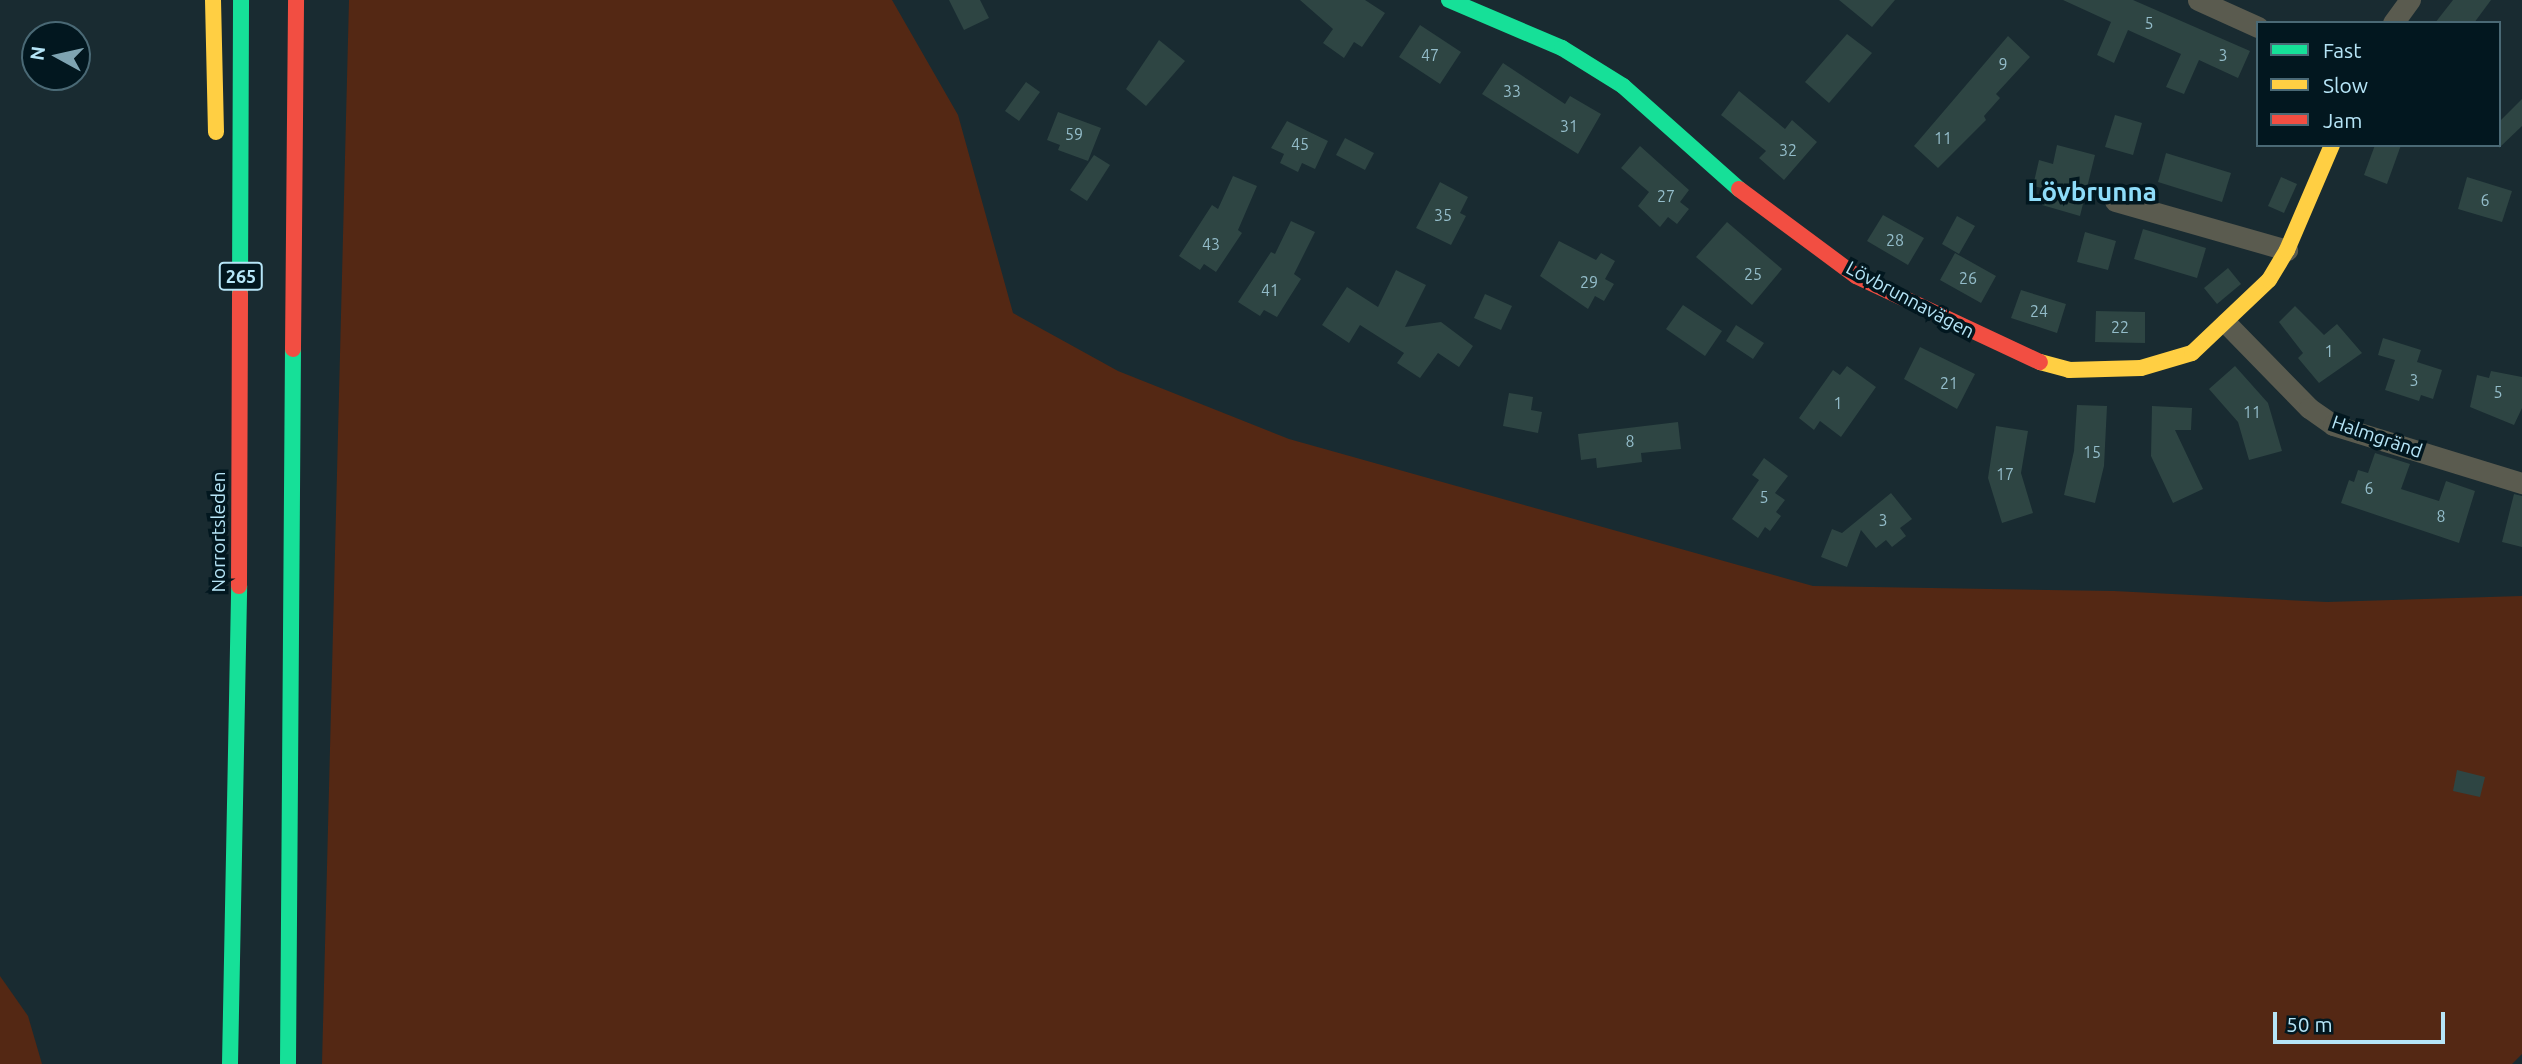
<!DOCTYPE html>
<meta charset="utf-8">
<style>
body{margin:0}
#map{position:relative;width:2522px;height:1064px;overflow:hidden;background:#192b31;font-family:Ubuntu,sans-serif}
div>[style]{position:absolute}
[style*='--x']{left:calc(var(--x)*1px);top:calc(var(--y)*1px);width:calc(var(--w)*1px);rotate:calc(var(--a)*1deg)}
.green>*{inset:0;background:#542814}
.building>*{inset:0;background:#2e4543}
.street>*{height:21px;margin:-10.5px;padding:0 10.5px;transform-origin:10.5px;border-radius:10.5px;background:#5a5b4f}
.fast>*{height:16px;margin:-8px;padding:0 8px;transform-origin:8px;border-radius:8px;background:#16e098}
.slow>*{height:16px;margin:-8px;padding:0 8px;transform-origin:8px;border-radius:8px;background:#ffcf43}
.jam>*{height:16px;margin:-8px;padding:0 8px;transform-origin:8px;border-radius:8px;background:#f24e42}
span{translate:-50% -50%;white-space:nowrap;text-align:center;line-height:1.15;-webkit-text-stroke:7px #02171f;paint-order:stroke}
.number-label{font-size:16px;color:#94bdca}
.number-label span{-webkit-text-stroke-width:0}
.shield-label span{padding:2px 5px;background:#02171f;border:2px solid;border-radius:5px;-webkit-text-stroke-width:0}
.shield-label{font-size:18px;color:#b6e5f7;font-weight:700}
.street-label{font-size:19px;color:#b6e5f7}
.district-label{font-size:26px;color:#8edcf9;font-weight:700}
.legend{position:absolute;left:2256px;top:21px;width:245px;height:126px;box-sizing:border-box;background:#02171f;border:2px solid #4a6975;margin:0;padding:9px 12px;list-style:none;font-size:21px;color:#b6e5f7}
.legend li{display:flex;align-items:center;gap:14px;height:35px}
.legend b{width:35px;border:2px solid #4a6975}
.north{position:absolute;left:21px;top:21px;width:70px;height:70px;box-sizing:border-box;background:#02171f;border:2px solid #4a6975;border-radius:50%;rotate:278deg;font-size:19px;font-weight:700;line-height:28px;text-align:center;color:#b6e5f7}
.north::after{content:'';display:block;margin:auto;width:24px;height:32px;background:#7fa4b2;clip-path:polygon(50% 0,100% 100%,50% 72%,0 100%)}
.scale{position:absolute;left:2273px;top:1012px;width:172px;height:32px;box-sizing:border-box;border:4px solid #b6e5f7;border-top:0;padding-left:9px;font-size:21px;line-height:24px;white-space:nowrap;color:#b6e5f7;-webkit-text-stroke:5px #02171f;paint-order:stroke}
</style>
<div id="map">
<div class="green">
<i style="clip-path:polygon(349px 0,892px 0,958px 115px,1013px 313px,1118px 371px,1289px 439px,1813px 586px,2114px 591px,2327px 602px,2522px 596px,2522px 1054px,2512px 1064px,322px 1064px)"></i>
<i style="clip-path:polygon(0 976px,28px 1016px,42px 1064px,0 1064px)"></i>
</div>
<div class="building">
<i style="clip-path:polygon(949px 0,980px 0,989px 18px,964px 30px)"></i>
<i style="clip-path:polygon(1300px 0,1365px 0,1385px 13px,1362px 47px,1354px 42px,1344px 58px,1323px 43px,1333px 29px)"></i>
<i style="clip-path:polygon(1839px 0,1895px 0,1872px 27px)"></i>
<i style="clip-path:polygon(2063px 0,2133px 0,2250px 51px,2238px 78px,2199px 60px,2184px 94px,2166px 87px,2181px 54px,2128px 30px,2114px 63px,2097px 55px,2111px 22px)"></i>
<i style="clip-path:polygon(2453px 0,2491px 0,2474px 23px,2435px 23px)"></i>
<i style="clip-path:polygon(1420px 25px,1461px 52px,1440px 84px,1399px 57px)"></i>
<i style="clip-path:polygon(1847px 34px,1872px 53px,1829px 103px,1805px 82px)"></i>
<i style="clip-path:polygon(2008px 36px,2030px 57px,1996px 94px,2000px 98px,1984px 116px,1986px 120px,1938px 168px,1914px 146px)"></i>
<i style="clip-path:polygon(1159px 40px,1185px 61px,1146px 106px,1126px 89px)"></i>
<i style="clip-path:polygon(1503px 63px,1565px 104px,1570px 96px,1601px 114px,1578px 154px,1482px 94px)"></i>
<i style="clip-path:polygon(1026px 82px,1040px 92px,1019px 121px,1005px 111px)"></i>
<i style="clip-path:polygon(1739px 91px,1785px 129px,1792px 120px,1817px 142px,1784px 180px,1759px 158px,1766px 151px,1721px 115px)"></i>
<i style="clip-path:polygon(2522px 99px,2522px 126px,2499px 148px,2499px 122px)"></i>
<i style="clip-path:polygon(1058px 112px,1101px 128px,1088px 161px,1058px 150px,1060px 145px,1047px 140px)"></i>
<i style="clip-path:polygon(2115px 115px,2142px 123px,2133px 155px,2105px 147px)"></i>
<i style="clip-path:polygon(1287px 121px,1328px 141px,1315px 169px,1302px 163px,1298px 172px,1280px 163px,1284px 154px,1271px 148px)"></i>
<i style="clip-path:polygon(1345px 138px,1374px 153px,1365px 170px,1336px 155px)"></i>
<i style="clip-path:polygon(2057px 145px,2095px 155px,2080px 216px,2042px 205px,2046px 189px,2033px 186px,2039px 160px,2053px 164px)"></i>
<i style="clip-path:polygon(2375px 145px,2401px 145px,2387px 184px,2364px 175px)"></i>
<i style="clip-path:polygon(1640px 146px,1689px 190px,1680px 202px,1689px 209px,1677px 224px,1668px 217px,1660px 227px,1638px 206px,1649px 192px,1621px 168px)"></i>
<i style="clip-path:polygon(2166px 153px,2231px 173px,2222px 202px,2158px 182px)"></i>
<i style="clip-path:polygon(1094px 155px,1110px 165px,1087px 201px,1070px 190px)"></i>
<i style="clip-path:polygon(1233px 176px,1257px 186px,1238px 230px,1242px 233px,1216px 272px,1204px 264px,1200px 270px,1179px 256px,1212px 205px,1218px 209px)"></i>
<i style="clip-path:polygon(2281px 177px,2297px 184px,2284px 213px,2268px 206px)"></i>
<i style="clip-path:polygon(2467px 177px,2512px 191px,2502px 222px,2458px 209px)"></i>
<i style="clip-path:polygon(1440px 182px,1468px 197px,1460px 213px,1466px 216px,1451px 245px,1416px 228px)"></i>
<i style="clip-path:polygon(1883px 215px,1924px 238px,1908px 265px,1867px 241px)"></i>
<i style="clip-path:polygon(1957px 216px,1975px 226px,1959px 254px,1942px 244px)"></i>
<i style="clip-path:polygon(1291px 221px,1315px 232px,1294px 274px,1301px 279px,1277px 317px,1264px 310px,1260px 316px,1238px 302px,1271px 252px,1275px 254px)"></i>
<i style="clip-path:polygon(1727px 222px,1782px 269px,1752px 305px,1696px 257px)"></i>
<i style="clip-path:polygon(2143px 229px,2206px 248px,2197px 278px,2134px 259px)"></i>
<i style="clip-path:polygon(2085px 232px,2116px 241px,2108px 270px,2077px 262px)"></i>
<i style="clip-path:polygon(1559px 241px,1596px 260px,1601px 253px,1615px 261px,1605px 279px,1614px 284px,1604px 301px,1595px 296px,1588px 309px,1540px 276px)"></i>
<i style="clip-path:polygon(1955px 253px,1996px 276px,1981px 303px,1940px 280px)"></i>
<i style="clip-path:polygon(2228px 268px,2241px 284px,2217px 304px,2204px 288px)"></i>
<i style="clip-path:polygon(1396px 270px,1426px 285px,1405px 327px,1441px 322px,1473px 346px,1459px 367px,1438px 353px,1420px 378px,1397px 363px,1404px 353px,1360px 325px,1349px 343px,1322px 325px,1347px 287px,1378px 307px)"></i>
<i style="clip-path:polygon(2021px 290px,2066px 304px,2057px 333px,2011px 318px)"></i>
<i style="clip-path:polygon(1485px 294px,1512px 306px,1501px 330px,1474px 318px)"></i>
<i style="clip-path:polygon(1683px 305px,1722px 331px,1705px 356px,1666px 329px)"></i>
<i style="clip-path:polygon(2295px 306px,2324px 335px,2337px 324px,2362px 353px,2319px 383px,2298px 358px,2303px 353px,2279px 322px)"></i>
<i style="clip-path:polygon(2096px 311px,2145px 312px,2145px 343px,2095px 342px)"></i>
<i style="clip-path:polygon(1736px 325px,1764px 343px,1753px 359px,1726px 341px)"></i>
<i style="clip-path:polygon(2383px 338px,2421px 350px,2417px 362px,2442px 370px,2433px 399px,2421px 395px,2419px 401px,2385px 390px,2395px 360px,2378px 355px)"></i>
<i style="clip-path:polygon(1920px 347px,1975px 374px,1957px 409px,1904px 379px)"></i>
<i style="clip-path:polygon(1847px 366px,1876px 387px,1841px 437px,1820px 421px,1814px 430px,1799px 418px,1833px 370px,1840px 375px)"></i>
<i style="clip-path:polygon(2235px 366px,2268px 403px,2282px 451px,2249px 460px,2238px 422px,2209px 389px)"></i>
<i style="clip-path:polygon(2491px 371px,2522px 377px,2522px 408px,2514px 425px,2470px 407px,2477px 375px,2489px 378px)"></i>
<i style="clip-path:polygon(1509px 393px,1533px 397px,1531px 410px,1542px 412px,1538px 433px,1503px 426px)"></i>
<i style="clip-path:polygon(2077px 405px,2107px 406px,2104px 466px,2095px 503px,2064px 495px,2074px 451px)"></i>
<i style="clip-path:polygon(2152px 406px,2192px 408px,2191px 430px,2175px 430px,2203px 489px,2173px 503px,2151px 456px)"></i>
<i style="clip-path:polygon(1678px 422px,1681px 449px,1641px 453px,1642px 462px,1597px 468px,1596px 458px,1581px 460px,1578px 434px)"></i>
<i style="clip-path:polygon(1996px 426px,2028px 431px,2021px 473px,2033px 513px,2002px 523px,1988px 478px)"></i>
<i style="clip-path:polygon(2375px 453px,2410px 464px,2401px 489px,2439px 501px,2446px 481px,2475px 491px,2459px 543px,2341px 503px,2349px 480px,2354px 482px,2358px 470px,2368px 473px)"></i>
<i style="clip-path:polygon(1764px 458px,1788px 476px,1775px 493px,1785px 500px,1776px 512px,1781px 516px,1770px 531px,1765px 527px,1758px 538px,1732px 519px,1759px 480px,1752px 475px)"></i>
<i style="clip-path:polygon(1891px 493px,1912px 519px,1900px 528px,1906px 536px,1892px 547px,1886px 540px,1876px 548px,1861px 530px,1847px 567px,1821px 557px,1832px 529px,1842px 533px)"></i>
<i style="clip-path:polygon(2514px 494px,2522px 496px,2522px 547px,2502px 542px)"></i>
<i style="clip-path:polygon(2457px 770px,2485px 777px,2480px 797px,2453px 791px)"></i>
</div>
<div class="street">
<i style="--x:2198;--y:0;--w:66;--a:24.2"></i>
<i style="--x:2393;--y:23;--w:29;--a:-54"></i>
<i style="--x:2115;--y:201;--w:179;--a:15.9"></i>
<i style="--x:2226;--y:323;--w:119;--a:45.7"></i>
<i style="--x:2309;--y:408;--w:29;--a:35"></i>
<i style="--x:2333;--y:425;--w:198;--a:17.1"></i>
</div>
<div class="fast">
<i style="--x:1449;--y:0;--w:123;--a:23"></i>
<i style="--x:1562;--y:48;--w:72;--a:31.9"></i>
<i style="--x:1623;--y:86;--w:155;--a:41.6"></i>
<i style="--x:240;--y:294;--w:294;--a:-89.8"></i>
<i style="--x:230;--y:1064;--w:478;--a:-88.9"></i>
<i style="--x:288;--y:1064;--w:715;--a:-89.6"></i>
</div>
<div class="slow">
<i style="--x:213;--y:0;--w:132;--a:88.7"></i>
<i style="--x:2040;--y:362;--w:30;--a:15"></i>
<i style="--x:2069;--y:370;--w:72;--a:-1.6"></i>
<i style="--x:2141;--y:368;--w:53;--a:-16.4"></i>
<i style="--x:2192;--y:353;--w:106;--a:-43.5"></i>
<i style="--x:2269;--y:280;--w:35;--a:-59"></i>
<i style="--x:2287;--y:250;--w:114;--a:-66.8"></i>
</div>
<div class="jam">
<i style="--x:1739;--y:189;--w:146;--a:36.6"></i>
<i style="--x:1856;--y:276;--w:203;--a:25.1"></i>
<i style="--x:293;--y:349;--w:349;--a:-89.5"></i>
<i style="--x:239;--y:586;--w:292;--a:-89.8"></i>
</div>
<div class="number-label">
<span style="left:2149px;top:23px">5</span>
<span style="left:1430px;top:55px">47</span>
<span style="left:2223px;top:55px">3</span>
<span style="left:2003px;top:64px">9</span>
<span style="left:1512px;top:91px">33</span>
<span style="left:1569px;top:126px">31</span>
<span style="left:1074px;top:134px">59</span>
<span style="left:1943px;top:138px">11</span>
<span style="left:1300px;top:144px">45</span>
<span style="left:1788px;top:150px">32</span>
<span style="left:1666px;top:196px">27</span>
<span style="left:2485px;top:200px">6</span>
<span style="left:1443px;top:215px">35</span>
<span style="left:1895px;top:240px">28</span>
<span style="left:1211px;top:244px">43</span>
<span style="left:1753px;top:274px">25</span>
<span style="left:1968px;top:278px">26</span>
<span style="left:1589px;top:282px">29</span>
<span style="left:1270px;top:290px">41</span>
<span style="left:2039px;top:311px">24</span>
<span style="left:2120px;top:327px">22</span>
<span style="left:2329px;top:351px">1</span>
<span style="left:2414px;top:380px">3</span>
<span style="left:1949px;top:383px">21</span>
<span style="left:2498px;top:392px">5</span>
<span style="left:1838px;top:403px">1</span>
<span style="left:2252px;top:412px">11</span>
<span style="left:1630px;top:441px">8</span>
<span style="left:2092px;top:452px">15</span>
<span style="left:2005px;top:474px">17</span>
<span style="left:2369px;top:488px">6</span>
<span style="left:1764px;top:497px">5</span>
<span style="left:2441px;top:516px">8</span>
<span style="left:1883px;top:520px">3</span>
</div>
<div class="shield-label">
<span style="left:241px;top:276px">265</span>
</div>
<div class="street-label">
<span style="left:1910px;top:300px;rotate:28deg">Lövbrunnavägen</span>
<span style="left:2377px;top:437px;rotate:19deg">Halmgränd</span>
<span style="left:219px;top:532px;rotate:-90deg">Norrortsleden</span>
</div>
<div class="district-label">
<span style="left:2092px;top:192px">Lövbrunna</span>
</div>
<ul class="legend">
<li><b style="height:9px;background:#16e098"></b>Fast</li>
<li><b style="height:9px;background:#ffcf43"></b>Slow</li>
<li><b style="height:9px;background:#f24e42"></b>Jam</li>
</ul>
<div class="north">N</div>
<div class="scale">50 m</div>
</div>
